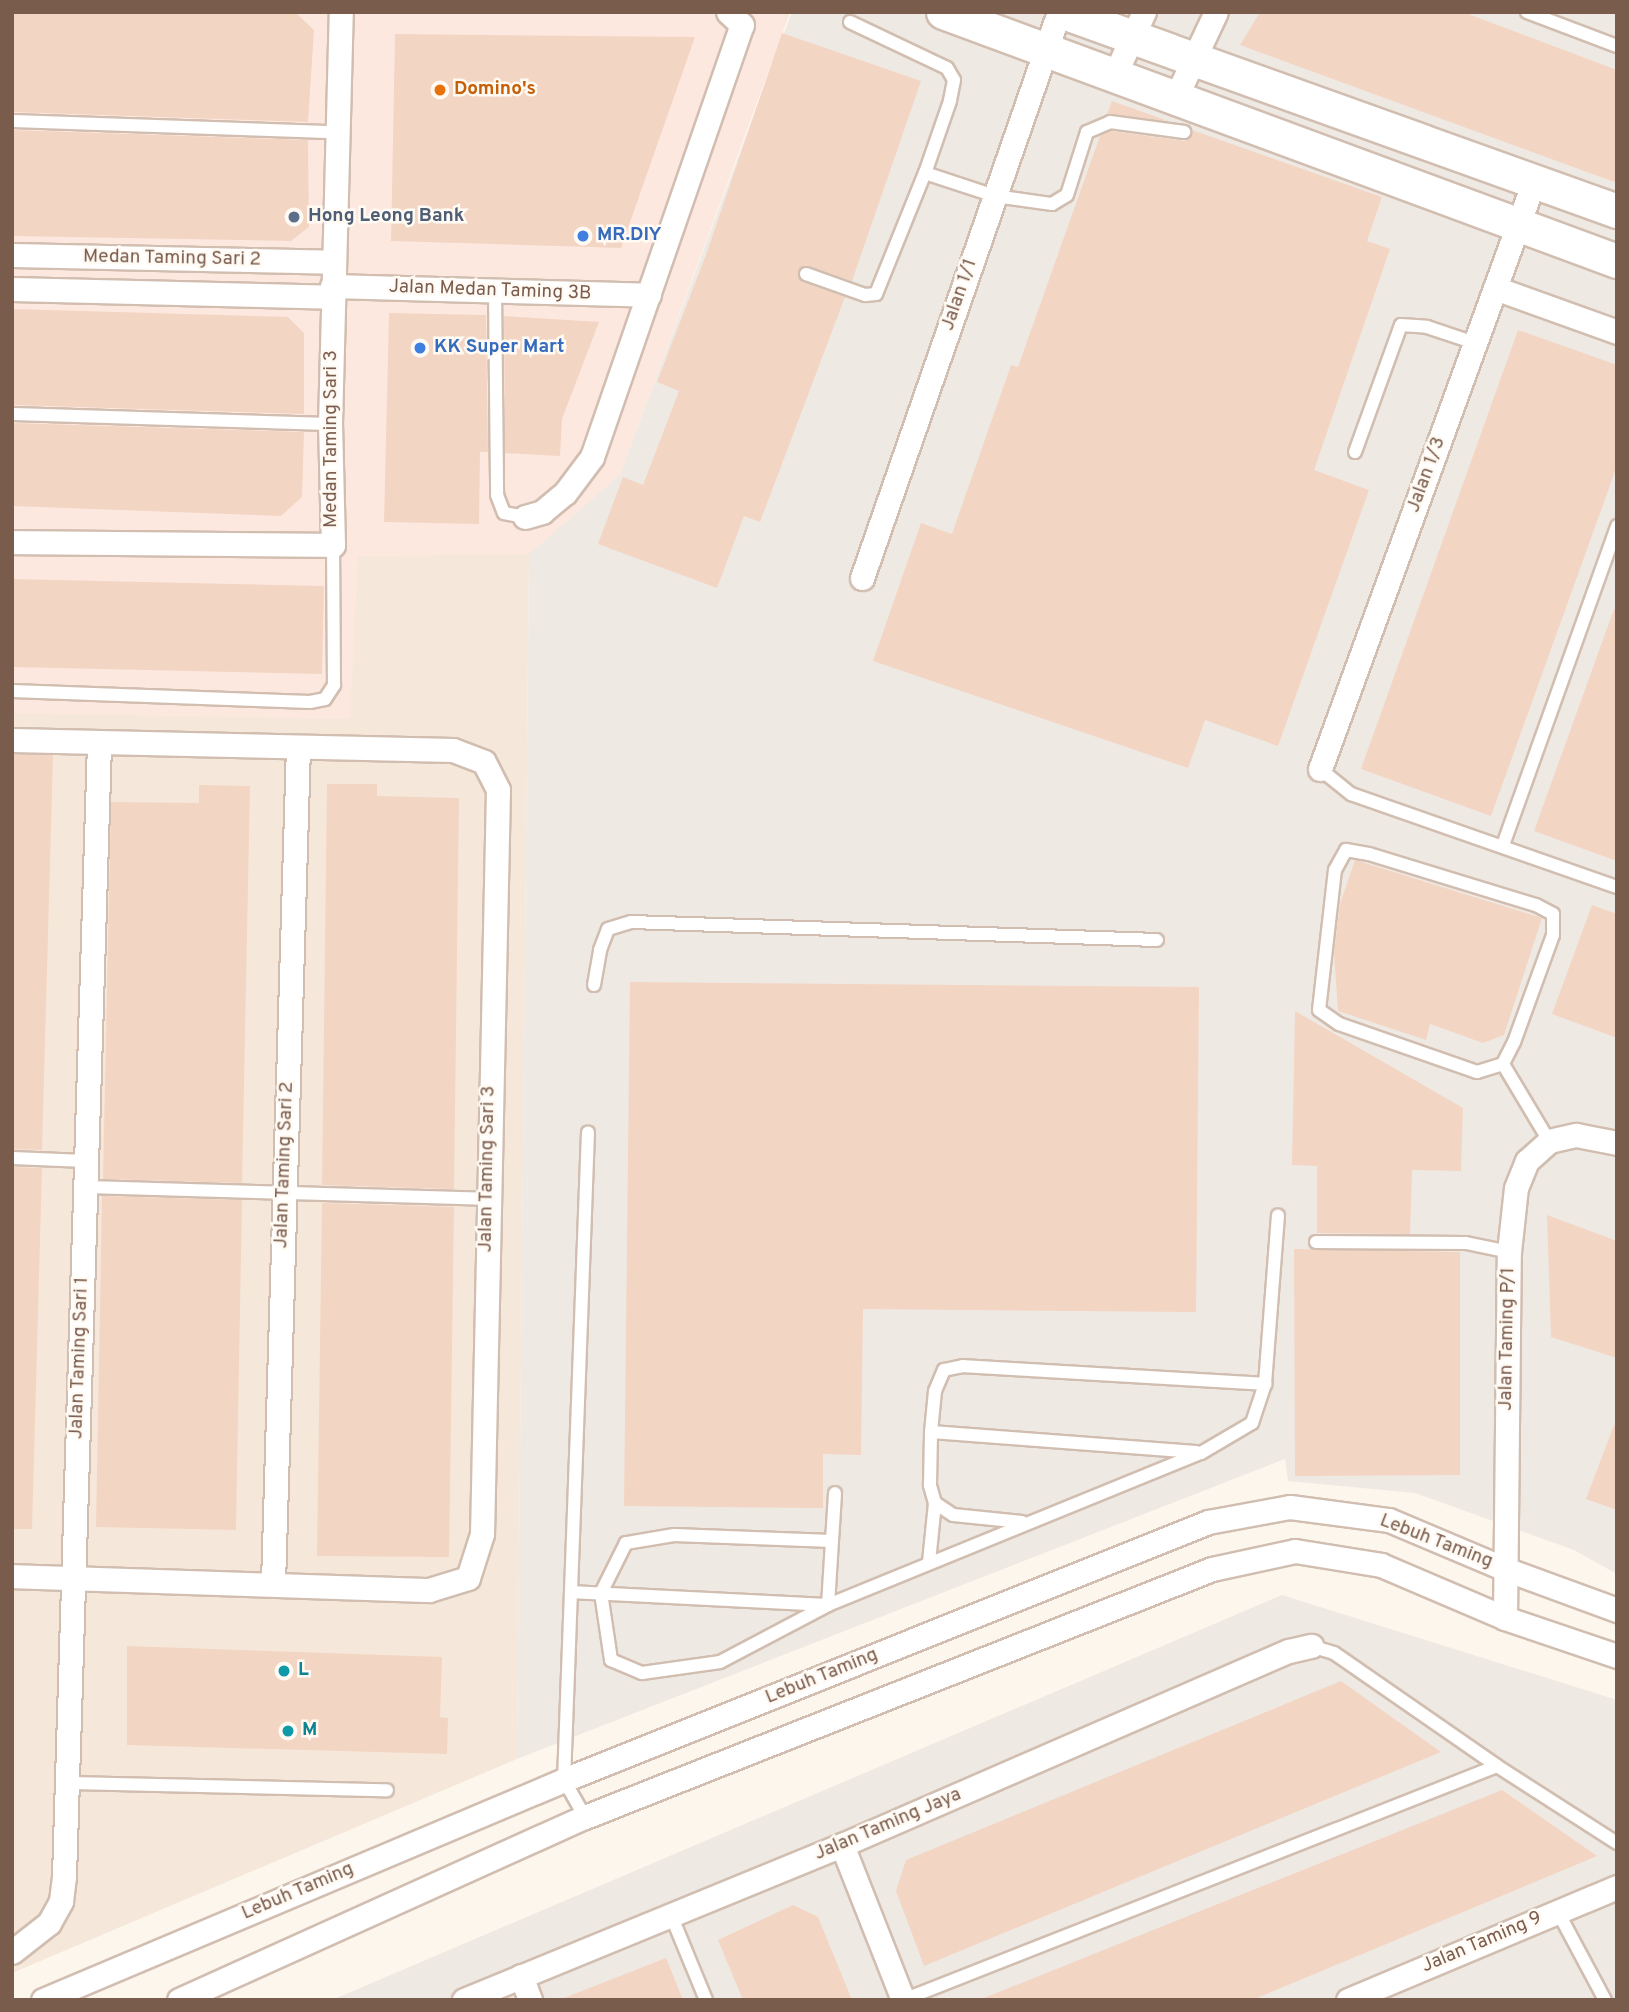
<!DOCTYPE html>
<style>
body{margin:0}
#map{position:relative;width:1629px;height:2012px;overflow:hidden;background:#fdf6ec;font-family:Overpass,sans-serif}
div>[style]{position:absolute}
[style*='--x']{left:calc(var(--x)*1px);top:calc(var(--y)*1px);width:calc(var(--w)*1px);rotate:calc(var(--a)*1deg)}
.residential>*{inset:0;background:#f5e8da}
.commercial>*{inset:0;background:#fde8e0}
.industrial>*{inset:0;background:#efe9e4}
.building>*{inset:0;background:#f3d5c3}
.roads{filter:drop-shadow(2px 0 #d1beb0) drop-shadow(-2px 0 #d1beb0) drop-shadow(0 2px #d1beb0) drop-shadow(0 -2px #d1beb0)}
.lane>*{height:12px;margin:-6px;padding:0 6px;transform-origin:6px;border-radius:6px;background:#fff}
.street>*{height:23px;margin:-11.5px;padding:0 11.5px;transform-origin:11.5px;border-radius:11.5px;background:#fff}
.secondary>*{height:33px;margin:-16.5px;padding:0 16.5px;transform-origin:16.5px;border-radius:16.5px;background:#fff}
.dots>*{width:19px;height:19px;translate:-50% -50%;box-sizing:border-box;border:4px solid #fffaf3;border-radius:50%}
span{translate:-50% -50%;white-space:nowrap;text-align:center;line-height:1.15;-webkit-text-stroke:5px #fffaf3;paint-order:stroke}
.food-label{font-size:19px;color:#c56008;font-weight:700}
.left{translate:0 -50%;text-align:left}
.service-label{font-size:19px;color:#4e5e75;font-weight:700}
.shop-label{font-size:19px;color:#366cbe;font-weight:700}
.street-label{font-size:19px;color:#7a5c4d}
.culture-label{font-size:19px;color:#0d838f;font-weight:700}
.frame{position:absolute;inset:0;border:14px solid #7a5c4d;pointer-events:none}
</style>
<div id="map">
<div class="residential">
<i style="clip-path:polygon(12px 12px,790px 12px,620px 475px,529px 554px,517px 1759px,12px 1973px)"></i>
</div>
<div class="commercial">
<i style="clip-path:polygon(12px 12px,780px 12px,787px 20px,620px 475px,529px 554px,358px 556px,350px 719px,12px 713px)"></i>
</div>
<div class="industrial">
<i style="clip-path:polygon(792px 12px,1617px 12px,1617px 1574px,1574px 1550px,1415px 1493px,1288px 1481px,1285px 1459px,517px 1759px,529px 554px,620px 475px)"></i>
<i style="clip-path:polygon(1282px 1595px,1617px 1700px,1617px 2000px,332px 2000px)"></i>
</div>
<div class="building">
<i style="clip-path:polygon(12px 12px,295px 12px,314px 30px,308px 122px,12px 112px)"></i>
<i style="clip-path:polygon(1260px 12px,1463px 12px,1617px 70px,1617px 183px,1240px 45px)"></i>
<i style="clip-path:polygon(782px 33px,921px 81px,852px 281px,808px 266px,798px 270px,798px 276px,802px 282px,845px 297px,760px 522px,744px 516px,717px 588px,598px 544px,623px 477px,643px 485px,679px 391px,657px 382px,707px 252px)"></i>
<i style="clip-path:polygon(395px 34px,695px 37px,621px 248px,391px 241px)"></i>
<i style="clip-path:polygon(1112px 101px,1168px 121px,1107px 114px)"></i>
<i style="clip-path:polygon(12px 130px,308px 140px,309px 227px,291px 241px,12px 236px)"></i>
<i style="clip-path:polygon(1192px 130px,1382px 197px,1367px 241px,1390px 249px,1314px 470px,1369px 490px,1278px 746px,1205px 720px,1188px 768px,873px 661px,921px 523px,952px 534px,1011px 365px,1018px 367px,1100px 136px,1111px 131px,1184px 141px,1190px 138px)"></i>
<i style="clip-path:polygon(12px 309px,288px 317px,304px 333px,304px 414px,12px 405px)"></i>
<i style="clip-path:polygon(389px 313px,486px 315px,488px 452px,480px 452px,479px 524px,384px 522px)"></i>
<i style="clip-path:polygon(504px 316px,599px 322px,562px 419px,560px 456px,505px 453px)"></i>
<i style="clip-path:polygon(1518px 330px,1617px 365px,1617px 466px,1491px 816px,1361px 769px)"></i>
<i style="clip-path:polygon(12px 423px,304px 432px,302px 497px,281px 516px,12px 506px)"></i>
<i style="clip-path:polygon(12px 579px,324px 586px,322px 674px,12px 667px)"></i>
<i style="clip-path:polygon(1614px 609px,1617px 610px,1617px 861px,1534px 831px)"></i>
<i style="clip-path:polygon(12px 754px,53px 755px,42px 1150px,12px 1149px)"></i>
<i style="clip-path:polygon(327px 784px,377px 784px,377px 796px,459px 798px,454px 1189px,322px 1185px)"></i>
<i style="clip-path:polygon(199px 785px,250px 786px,242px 1183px,103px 1179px,111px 802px,199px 803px)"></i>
<i style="clip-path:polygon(1355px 860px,1542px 918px,1504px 1035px,1483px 1043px,1430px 1024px,1426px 1040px,1338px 1011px,1334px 953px,1340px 904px)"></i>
<i style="clip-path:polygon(1592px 905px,1617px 914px,1617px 1038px,1552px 1014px)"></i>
<i style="clip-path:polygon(630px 982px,1199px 987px,1196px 1312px,863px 1309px,861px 1455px,823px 1454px,823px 1508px,624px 1506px)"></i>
<i style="clip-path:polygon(1295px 1011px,1463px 1108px,1461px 1171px,1412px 1170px,1410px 1234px,1317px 1233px,1317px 1166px,1292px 1165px)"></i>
<i style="clip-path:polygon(12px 1167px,42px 1168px,32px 1529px,12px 1529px)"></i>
<i style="clip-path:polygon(102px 1196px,242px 1200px,236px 1530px,96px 1527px)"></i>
<i style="clip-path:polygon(322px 1203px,454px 1207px,449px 1557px,317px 1556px)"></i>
<i style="clip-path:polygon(1547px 1215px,1617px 1241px,1617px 1358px,1551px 1337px)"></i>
<i style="clip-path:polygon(1294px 1249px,1460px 1252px,1460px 1475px,1295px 1476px)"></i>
<i style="clip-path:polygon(1614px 1425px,1617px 1425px,1617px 1510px,1586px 1499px)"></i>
<i style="clip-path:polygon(127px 1646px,442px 1657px,440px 1717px,448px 1718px,447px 1754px,127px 1745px)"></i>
<i style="clip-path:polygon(1341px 1681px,1441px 1752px,924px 1966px,896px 1891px,906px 1860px)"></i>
<i style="clip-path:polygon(1502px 1790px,1597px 1856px,1252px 2000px,979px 2000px)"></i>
<i style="clip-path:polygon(793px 1905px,818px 1917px,852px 2000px,743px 2000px,718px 1940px)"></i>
<i style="clip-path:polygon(666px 1958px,683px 2000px,564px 2000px,564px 1998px)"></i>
</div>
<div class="roads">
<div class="lane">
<i style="--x:1527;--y:12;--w:96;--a:20.7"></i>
<i style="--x:850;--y:22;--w:107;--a:25.4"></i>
<i style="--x:947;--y:68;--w:14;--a:60"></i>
<i style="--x:954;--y:80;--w:21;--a:101"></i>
<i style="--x:950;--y:101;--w:76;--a:109.1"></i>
<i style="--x:12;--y:121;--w:323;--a:2"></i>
<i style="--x:806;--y:274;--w:63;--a:19.6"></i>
<i style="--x:865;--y:295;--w:11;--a:-5"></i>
<i style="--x:876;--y:294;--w:131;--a:-68"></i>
<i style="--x:925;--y:173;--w:74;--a:18.2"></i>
<i style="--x:995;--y:196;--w:58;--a:8"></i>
<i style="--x:1052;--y:204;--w:17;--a:-31"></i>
<i style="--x:1067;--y:195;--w:66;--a:-72.4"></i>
<i style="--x:1087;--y:132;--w:25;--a:-23"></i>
<i style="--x:1110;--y:122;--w:75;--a:7.7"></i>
<i style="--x:495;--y:291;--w:204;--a:89.4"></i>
<i style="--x:497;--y:495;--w:19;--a:69"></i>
<i style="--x:504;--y:513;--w:21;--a:11"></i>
<i style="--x:12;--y:414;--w:318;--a:1.8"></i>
<i style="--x:1355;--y:452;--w:135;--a:-70.1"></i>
<i style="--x:1401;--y:325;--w:26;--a:4"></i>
<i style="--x:1427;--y:327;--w:51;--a:18.4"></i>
<i style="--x:12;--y:691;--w:298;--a:2.1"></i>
<i style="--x:310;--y:702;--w:15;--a:-11"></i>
<i style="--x:325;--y:699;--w:17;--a:-57"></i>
<i style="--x:334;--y:685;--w:140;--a:-90.4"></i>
<i style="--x:1320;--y:769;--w:40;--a:39"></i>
<i style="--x:1351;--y:794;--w:282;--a:19.3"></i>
<i style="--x:1503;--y:845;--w:339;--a:-70.3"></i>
<i style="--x:1346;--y:850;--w:23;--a:10"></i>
<i style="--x:1369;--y:854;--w:175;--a:17"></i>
<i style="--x:1536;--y:905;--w:19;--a:28"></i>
<i style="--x:1553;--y:914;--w:21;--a:90"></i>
<i style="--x:1553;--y:935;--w:114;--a:110"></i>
<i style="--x:1514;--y:1042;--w:25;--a:117"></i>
<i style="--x:1503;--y:1064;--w:27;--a:163"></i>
<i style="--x:1477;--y:1072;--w:146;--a:-160.8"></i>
<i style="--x:1339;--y:1024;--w:24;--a:-145"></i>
<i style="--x:1319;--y:1010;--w:141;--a:-83.5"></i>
<i style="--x:1335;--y:870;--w:23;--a:-61"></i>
<i style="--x:594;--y:985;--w:36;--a:-80"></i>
<i style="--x:600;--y:950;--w:22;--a:-69"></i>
<i style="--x:608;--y:929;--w:24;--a:-17"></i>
<i style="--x:631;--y:922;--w:526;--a:1.96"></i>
<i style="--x:1503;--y:1064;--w:90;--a:59.1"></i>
<i style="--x:12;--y:1158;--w:74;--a:2.3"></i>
<i style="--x:85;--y:1187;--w:402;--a:1.7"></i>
<i style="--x:1316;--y:1242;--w:150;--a:0.4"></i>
<i style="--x:1466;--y:1243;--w:44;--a:11.8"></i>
<i style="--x:931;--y:1432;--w:266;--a:4.3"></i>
<i style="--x:1022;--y:1522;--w:69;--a:-174.2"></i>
<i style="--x:953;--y:1515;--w:22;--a:-146"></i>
<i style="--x:935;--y:1503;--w:19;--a:-106"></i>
<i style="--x:930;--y:1485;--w:53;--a:-88.9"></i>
<i style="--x:931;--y:1432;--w:41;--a:-84.4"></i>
<i style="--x:935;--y:1391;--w:23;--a:-67"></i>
<i style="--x:944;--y:1370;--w:19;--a:-12"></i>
<i style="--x:963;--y:1366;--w:303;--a:3.4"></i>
<i style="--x:832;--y:1541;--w:158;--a:-177.8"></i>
<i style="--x:674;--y:1535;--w:49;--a:170.5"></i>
<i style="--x:626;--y:1543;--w:56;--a:116.6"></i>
<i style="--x:601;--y:1593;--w:68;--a:81.5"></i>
<i style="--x:611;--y:1660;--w:34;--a:23"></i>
<i style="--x:642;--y:1673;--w:79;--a:-8"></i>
<i style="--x:720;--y:1662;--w:122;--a:-27.8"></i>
<i style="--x:828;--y:1605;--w:403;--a:-22.2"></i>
<i style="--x:1201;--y:1453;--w:59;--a:-30.5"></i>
<i style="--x:1252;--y:1423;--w:41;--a:-71.6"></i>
<i style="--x:1265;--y:1384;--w:169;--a:-85.6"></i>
<i style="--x:929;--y:1562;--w:59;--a:-84.2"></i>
<i style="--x:571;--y:1592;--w:256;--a:2.9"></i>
<i style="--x:828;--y:1605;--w:112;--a:-86.4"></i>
<i style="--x:1311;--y:1646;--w:24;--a:17"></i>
<i style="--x:1334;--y:1653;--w:198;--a:34.7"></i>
<i style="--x:1497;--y:1766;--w:143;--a:32.7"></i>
<i style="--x:67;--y:1783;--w:320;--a:1.3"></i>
<i style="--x:585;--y:1817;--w:43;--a:-119.6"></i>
<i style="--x:564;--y:1780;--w:648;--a:-87.88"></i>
<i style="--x:1558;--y:1912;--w:100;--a:61.9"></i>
<i style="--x:671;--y:1915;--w:92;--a:67.6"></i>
<i style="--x:903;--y:2000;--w:638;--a:-21.5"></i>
</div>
<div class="street">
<i style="--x:1114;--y:76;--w:71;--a:-64.9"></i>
<i style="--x:1175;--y:99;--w:96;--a:-64.8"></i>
<i style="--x:12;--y:255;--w:321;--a:1.2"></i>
<i style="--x:332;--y:286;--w:317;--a:1.6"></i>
<i style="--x:1495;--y:288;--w:130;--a:19.8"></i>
<i style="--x:12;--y:289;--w:320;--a:1.4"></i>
<i style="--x:525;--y:517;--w:18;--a:-16"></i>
<i style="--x:542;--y:512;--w:30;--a:-40"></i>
<i style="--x:565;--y:493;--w:45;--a:-53.1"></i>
<i style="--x:592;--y:457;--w:457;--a:-70.9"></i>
<i style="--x:742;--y:25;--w:19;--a:-137"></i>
<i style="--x:12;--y:542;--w:321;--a:0.5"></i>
<i style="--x:333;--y:545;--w:121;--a:-91.4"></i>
<i style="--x:330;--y:424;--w:412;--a:-88.5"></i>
<i style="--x:862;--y:578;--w:599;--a:-70.81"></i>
<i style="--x:12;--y:740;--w:441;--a:1.3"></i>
<i style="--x:453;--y:750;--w:33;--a:21"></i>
<i style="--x:484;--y:762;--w:31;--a:63"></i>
<i style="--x:498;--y:790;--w:744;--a:91.23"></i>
<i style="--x:482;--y:1534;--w:46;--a:107.7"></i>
<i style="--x:468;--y:1578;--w:41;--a:162.9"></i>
<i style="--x:429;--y:1590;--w:417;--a:-178.1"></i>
<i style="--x:1320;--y:769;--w:626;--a:-70"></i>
<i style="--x:273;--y:1583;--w:836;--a:-88.29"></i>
<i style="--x:1505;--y:1618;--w:366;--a:-89.4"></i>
<i style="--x:1509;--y:1252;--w:64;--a:-83.8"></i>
<i style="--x:1516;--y:1188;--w:29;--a:-68"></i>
<i style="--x:1527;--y:1161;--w:30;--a:-42"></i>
<i style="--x:1549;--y:1141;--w:28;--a:-13"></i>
<i style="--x:1576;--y:1135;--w:42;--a:11"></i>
<i style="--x:842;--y:1845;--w:167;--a:68.5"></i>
<i style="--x:12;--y:1952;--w:47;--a:-38.1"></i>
<i style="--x:49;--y:1923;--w:25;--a:-61"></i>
<i style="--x:61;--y:1901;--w:25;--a:-83"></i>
<i style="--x:64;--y:1876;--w:1134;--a:-88.23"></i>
<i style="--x:521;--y:1976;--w:26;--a:69"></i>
<i style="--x:43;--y:2000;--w:566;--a:-22.89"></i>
<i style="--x:564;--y:1780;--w:694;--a:-21.83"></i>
<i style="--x:1208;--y:1522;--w:83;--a:-10.4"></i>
<i style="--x:1290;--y:1507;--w:100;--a:7.5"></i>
<i style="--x:1389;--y:1520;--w:126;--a:22.9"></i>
<i style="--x:1505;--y:1569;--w:119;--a:20.1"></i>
<i style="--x:179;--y:2000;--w:445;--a:-24.3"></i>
<i style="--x:585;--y:1817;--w:674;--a:-21.58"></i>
<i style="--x:1212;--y:1569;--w:85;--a:-12.2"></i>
<i style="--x:1295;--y:1551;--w:87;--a:9.2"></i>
<i style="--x:1381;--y:1565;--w:135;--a:23.1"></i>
<i style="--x:1505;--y:1618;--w:118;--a:18.7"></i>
<i style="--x:464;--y:2000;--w:409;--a:-22.3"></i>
<i style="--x:842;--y:1845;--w:487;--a:-23.5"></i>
<i style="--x:1289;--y:1651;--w:23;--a:-13"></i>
<i style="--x:1348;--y:2000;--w:292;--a:-22.8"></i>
</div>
<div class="secondary">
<i style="--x:943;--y:12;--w:719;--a:20.28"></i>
<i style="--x:1063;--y:12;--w:589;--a:19.76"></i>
</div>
</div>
<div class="dots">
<i style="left:440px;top:90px;background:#e8710a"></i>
<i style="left:294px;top:217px;background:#5c6f8a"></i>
<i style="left:583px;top:236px;background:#3f7fe0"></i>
<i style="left:420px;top:348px;background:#3f7fe0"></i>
<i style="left:284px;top:1671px;background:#0f9aa8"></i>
<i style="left:288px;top:1731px;background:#0f9aa8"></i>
</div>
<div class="food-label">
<span class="left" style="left:454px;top:90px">Domino's</span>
</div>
<div class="service-label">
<span class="left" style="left:308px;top:217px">Hong Leong Bank</span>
</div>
<div class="shop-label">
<span class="left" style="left:597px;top:236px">MR.DIY</span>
<span class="left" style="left:434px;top:348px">KK Super Mart</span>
</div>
<div class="street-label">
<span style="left:172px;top:259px;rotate:1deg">Medan Taming Sari 2</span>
<span style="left:490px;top:291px;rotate:2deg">Jalan Medan Taming 3B</span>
<span style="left:960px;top:295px;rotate:-71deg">Jalan 1/1</span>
<span style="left:332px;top:439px;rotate:-90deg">Medan Taming Sari 3</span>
<span style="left:1427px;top:475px;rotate:-70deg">Jalan 1/3</span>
<span style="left:285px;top:1165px;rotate:-88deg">Jalan Taming Sari 2</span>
<span style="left:488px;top:1169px;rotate:-89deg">Jalan Taming Sari 3</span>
<span style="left:1508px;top:1339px;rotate:-89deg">Jalan Taming P/1</span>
<span style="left:80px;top:1358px;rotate:-88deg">Jalan Taming Sari 1</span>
<span style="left:1436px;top:1542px;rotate:21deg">Lebuh Taming</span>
<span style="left:822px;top:1677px;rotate:-22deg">Lebuh Taming</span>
<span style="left:888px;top:1825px;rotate:-23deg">Jalan Taming Jaya</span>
<span style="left:298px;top:1892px;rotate:-23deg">Lebuh Taming</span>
<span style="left:1482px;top:1943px;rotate:-23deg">Jalan Taming 9</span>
</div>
<div class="culture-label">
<span class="left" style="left:298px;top:1671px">L</span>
<span class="left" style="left:302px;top:1731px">M</span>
</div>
<div class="frame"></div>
</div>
